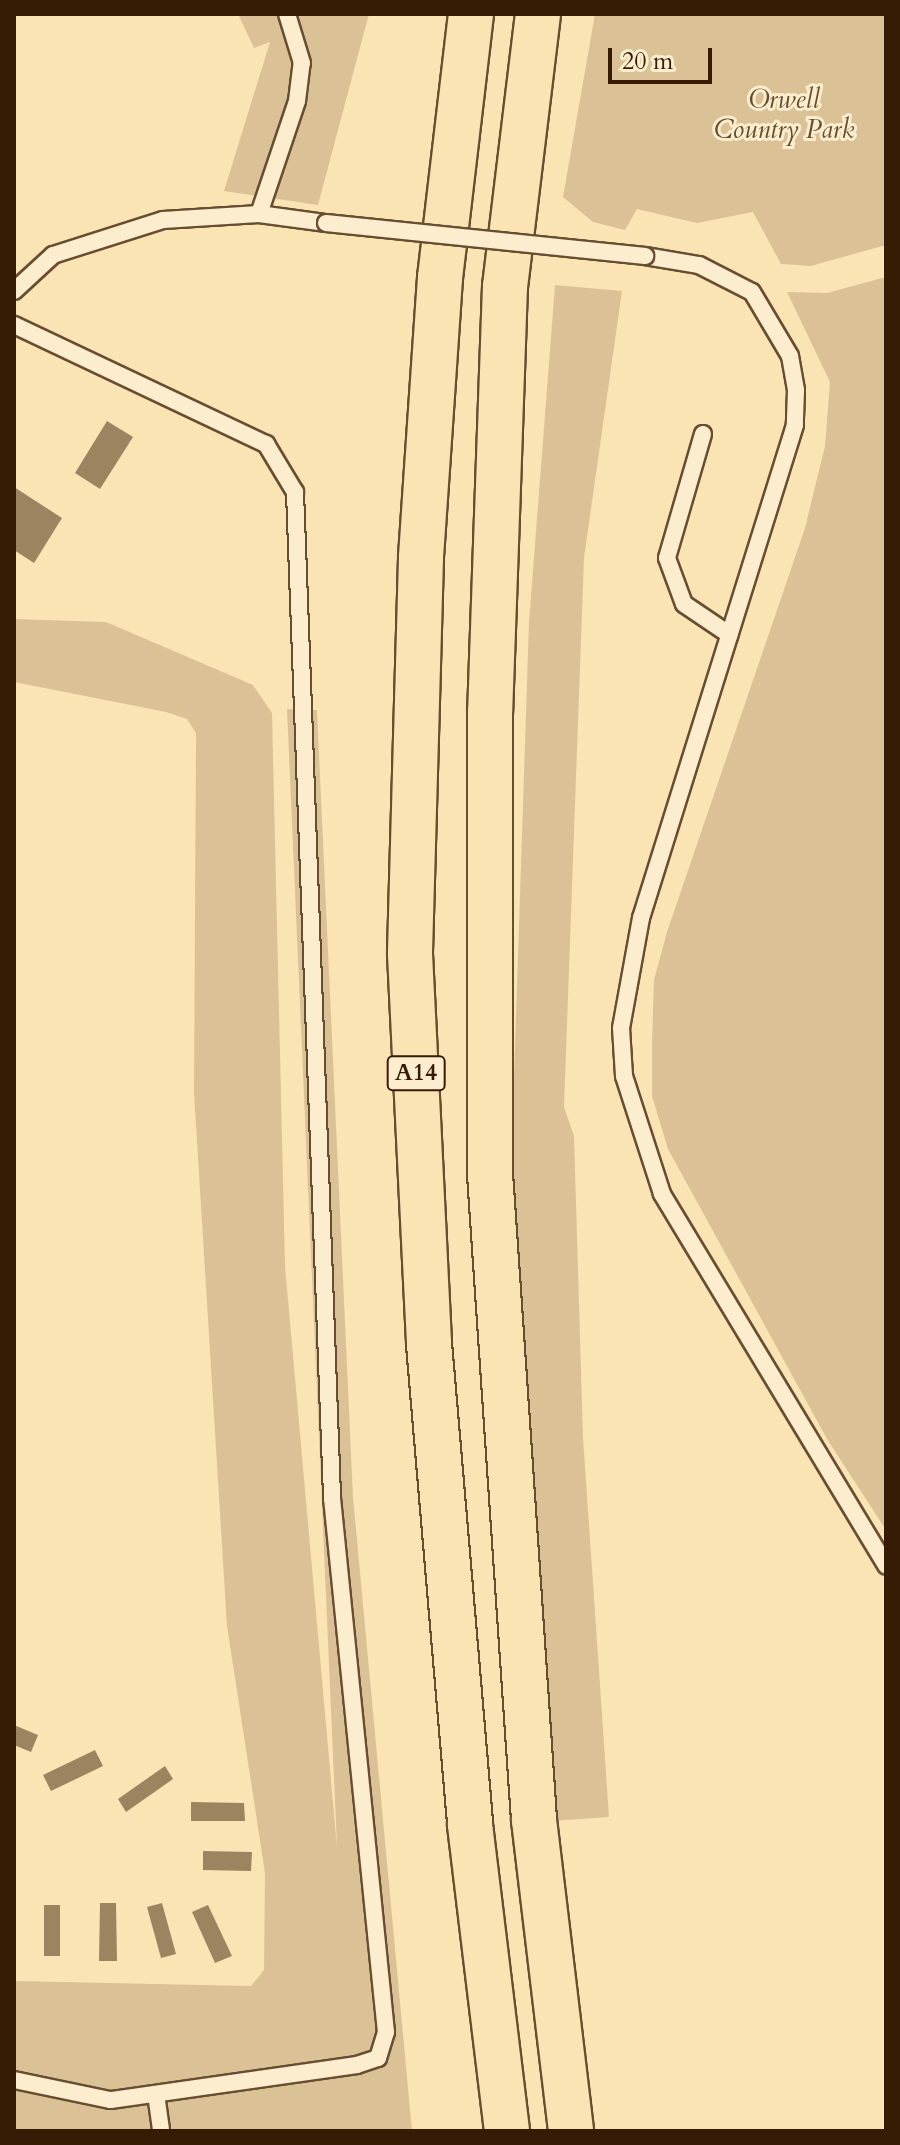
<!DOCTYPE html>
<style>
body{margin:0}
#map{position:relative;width:900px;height:2145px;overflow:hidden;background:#fbe4b4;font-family:Cardo,serif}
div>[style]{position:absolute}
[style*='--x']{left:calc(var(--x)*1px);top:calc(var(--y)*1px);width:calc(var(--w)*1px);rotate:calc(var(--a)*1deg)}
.green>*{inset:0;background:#dac296}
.building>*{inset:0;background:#9d8460}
.roads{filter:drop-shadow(2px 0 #684e31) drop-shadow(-2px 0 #684e31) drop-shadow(0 2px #684e31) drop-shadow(0 -2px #684e31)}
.service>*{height:16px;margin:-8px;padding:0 8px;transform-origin:8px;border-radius:8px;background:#fcedce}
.trunk>*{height:44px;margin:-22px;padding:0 22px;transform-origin:22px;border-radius:22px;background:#fbe4b4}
.bridges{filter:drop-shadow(2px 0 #684e31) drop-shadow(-2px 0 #684e31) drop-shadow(0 2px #684e31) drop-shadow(0 -2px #684e31)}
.service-bridge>*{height:16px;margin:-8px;padding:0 8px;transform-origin:8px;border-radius:8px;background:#fcedce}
span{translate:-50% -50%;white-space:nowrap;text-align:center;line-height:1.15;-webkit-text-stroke:6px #fcedce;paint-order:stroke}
.shield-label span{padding:2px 6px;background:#fcedce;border:2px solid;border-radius:6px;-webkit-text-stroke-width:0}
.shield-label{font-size:24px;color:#371c05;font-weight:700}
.park-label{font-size:26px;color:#684e30;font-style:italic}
.frame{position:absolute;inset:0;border:16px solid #371c05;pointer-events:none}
.scale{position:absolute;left:608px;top:48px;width:104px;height:36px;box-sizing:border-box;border:4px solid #371c05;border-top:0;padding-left:10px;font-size:24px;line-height:28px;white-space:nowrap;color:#371c05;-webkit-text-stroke:6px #fcedce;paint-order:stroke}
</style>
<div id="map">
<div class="green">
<i style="clip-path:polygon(238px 14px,369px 14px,318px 205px,224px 191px,270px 42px,254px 48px)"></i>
<i style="clip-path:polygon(595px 14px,886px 14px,886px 245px,811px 266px,781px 264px,753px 212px,697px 223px,637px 209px,625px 230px,593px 222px,563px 197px)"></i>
<i style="clip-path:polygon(886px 277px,886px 1530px,827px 1439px,668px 1149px,652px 1096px,652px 1044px,654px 980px,667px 932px,805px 528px,825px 446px,830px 382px,787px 292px,827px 293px)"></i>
<i style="clip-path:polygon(555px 285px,622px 291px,584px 558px,564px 1107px,574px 1136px,583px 1437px,609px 1817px,552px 1821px,506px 1321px,529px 622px)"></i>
<i style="clip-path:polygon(14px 619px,106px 622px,253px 685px,272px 713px,285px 1266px,337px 1847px,287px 709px,317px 710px,353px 1497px,412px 2131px,14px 2131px,14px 1981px,251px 1986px,264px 1970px,265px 1873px,227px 1626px,194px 1093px,196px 733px,187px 719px,166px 712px,14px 682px)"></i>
</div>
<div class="building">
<i style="clip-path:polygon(107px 421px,133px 437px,100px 489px,75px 473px)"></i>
<i style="clip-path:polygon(14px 487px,62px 518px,34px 563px,14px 550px)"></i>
<i style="clip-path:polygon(14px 1725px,38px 1735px,31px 1752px,14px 1745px)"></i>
<i style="clip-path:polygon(95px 1750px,103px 1766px,51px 1791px,43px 1775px)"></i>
<i style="clip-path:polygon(165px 1766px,173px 1779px,126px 1812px,118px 1799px)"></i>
<i style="clip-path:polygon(191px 1802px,244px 1803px,245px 1821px,191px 1821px)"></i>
<i style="clip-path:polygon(203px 1851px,252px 1852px,251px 1871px,203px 1870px)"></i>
<i style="clip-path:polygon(100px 1903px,116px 1903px,117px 1961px,99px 1961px)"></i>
<i style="clip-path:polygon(162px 1903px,176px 1954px,161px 1958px,147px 1907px)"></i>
<i style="clip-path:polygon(44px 1905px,60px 1905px,60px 1956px,44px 1956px)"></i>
<i style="clip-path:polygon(208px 1905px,232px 1956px,215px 1963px,192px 1912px)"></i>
</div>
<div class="roads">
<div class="service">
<i style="--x:259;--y:214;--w:119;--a:-71.4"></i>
<i style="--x:297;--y:101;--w:38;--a:-83"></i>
<i style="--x:302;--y:63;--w:51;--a:-107"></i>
<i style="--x:645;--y:256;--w:55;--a:9.5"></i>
<i style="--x:699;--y:265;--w:59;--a:27"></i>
<i style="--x:752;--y:292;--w:74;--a:59.3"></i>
<i style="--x:790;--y:356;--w:35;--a:80"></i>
<i style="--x:796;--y:390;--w:35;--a:92"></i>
<i style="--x:795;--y:425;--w:516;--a:107.35"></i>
<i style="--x:641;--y:918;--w:112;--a:100.3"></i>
<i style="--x:621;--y:1028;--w:48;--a:86.4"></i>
<i style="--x:624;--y:1076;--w:124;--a:72.1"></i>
<i style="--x:662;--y:1194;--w:434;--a:58.9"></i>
<i style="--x:14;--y:291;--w:53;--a:-42.7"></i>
<i style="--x:53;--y:255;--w:115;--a:-17.7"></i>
<i style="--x:163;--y:220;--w:96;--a:-3.6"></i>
<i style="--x:259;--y:214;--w:68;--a:7.7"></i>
<i style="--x:14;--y:325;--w:279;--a:25.3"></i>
<i style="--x:266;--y:444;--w:56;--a:58.9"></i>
<i style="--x:295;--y:492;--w:1007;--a:87.89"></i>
<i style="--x:332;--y:1498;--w:537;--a:84.23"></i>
<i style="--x:386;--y:2032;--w:27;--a:107"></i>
<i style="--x:378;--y:2058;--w:22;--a:162"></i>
<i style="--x:357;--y:2065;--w:249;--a:171.9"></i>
<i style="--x:110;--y:2100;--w:98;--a:-168.2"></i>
<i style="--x:703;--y:434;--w:129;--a:106.2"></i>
<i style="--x:667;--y:558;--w:49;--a:69.7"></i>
<i style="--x:684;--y:604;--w:55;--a:34"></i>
<i style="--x:156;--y:2094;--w:37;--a:82"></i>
</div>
<div class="trunk">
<i style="--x:471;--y:14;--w:266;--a:96.7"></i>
<i style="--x:440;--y:278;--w:281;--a:93.9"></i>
<i style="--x:421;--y:558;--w:396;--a:91.6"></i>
<i style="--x:410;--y:954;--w:390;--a:87.2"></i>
<i style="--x:429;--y:1344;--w:483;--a:85.1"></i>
<i style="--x:470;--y:1825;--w:308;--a:83.1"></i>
<i style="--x:538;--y:14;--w:274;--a:96.9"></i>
<i style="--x:505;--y:286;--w:426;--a:92"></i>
<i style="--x:490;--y:712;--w:462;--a:90"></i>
<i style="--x:490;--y:1174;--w:647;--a:86.1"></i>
<i style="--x:534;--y:1820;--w:313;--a:83.2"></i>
</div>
</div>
<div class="bridges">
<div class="service-bridge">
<i style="--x:326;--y:223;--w:321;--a:5.9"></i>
</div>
</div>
<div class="shield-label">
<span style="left:416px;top:1073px">A14</span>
</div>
<div class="park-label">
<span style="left:784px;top:115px">Orwell<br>Country Park</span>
</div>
<div class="frame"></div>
<div class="scale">20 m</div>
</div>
